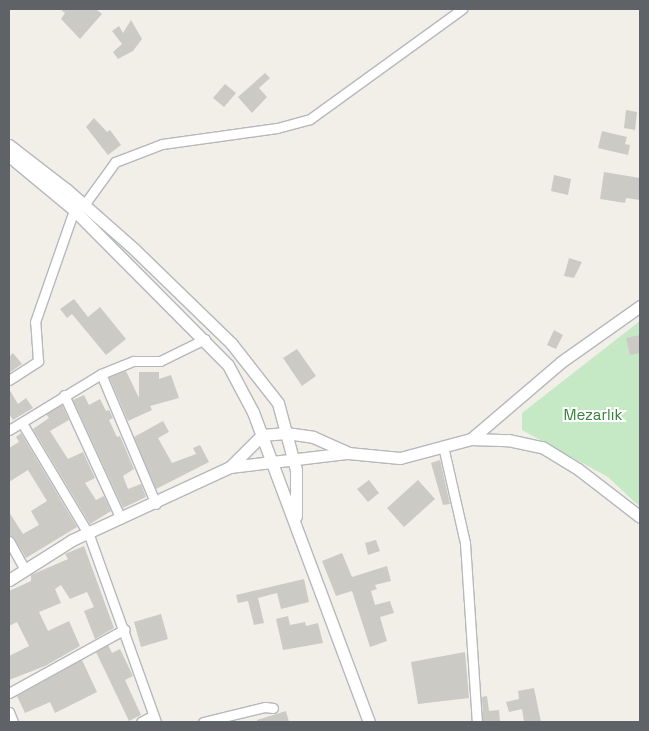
<!DOCTYPE html>
<meta charset="utf-8">
<style>
body{margin:0}
#map{position:relative;width:649px;height:731px;overflow:hidden;background:#f1efe8;font-family:"Space Grotesk",sans-serif}
div>[style]{position:absolute}
[style*='--x']{left:calc(var(--x)*1px);top:calc(var(--y)*1px);width:calc(var(--w)*1px);rotate:calc(var(--a)*1deg)}
.green>*{inset:0;background:#c5e8c5}
.building>*{inset:0;background:#cccac5}
.roads{filter:drop-shadow(1px 0 #b5b8bc) drop-shadow(-1px 0 #b5b8bc) drop-shadow(0 1px #b5b8bc) drop-shadow(0 -1px #b5b8bc)}
.street>*{height:9px;margin:-4.5px;padding:0 4.5px;transform-origin:4.5px;border-radius:4.5px;background:#fff}
.secondary>*{height:11px;margin:-5.5px;padding:0 5.5px;transform-origin:5.5px;border-radius:5.5px;background:#fff}
span{translate:-50% -50%;white-space:nowrap;text-align:center;line-height:1.15;-webkit-text-stroke:4px #fff;paint-order:stroke}
.park-label{font-size:15px;color:#348238}
.frame{position:absolute;inset:0;border:10px solid #5f6368;pointer-events:none}
</style>
<div id="map">
<div class="green">
<i style="clip-path:polygon(640px 321px,640px 507px,608px 477px,522px 430px,522px 413px)"></i>
</div>
<div class="building">
<i style="clip-path:polygon(60px 9px,96px 9px,102px 14px,80px 39px,61px 19px,65px 13px)"></i>
<i style="clip-path:polygon(131px 20px,142px 39px,133px 51px,118px 59px,113px 52px,122px 44px,112px 31px,119px 26px,123px 33px)"></i>
<i style="clip-path:polygon(265px 73px,270px 78px,259px 88px,267px 97px,252px 113px,238px 97px)"></i>
<i style="clip-path:polygon(225px 84px,236px 93px,224px 107px,213px 98px)"></i>
<i style="clip-path:polygon(626px 110px,637px 112px,635px 130px,624px 128px)"></i>
<i style="clip-path:polygon(94px 118px,107px 132px,110px 130px,121px 145px,108px 155px,86px 127px)"></i>
<i style="clip-path:polygon(602px 131px,627px 137px,625px 144px,630px 145px,628px 155px,598px 148px)"></i>
<i style="clip-path:polygon(604px 172px,640px 178px,640px 200px,626px 198px,625px 203px,600px 199px)"></i>
<i style="clip-path:polygon(554px 175px,571px 179px,568px 195px,551px 191px)"></i>
<i style="clip-path:polygon(569px 258px,582px 262px,574px 278px,564px 276px)"></i>
<i style="clip-path:polygon(74px 299px,88px 317px,100px 307px,126px 339px,106px 355px,72px 314px,67px 318px,60px 309px)"></i>
<i style="clip-path:polygon(554px 330px,563px 335px,556px 349px,547px 345px)"></i>
<i style="clip-path:polygon(640px 335px,640px 353px,630px 355px,626px 338px)"></i>
<i style="clip-path:polygon(297px 349px,316px 376px,302px 386px,283px 358px)"></i>
<i style="clip-path:polygon(13px 353px,22px 364px,9px 373px,9px 357px)"></i>
<i style="clip-path:polygon(126px 371px,139px 398px,139px 372px,159px 372px,159px 379px,171px 375px,179px 398px,150px 406px,152px 410px,128px 421px,109px 377px)"></i>
<i style="clip-path:polygon(9px 389px,18px 404px,26px 398px,33px 408px,13px 420px,9px 414px)"></i>
<i style="clip-path:polygon(84px 395px,89px 405px,100px 399px,106px 411px,109px 410px,113px 418px,109px 420px,117px 437px,120px 436px,134px 469px,123px 476px,128px 489px,141px 484px,146px 497px,123px 508px,73px 400px)"></i>
<i style="clip-path:polygon(62px 405px,69px 420px,50px 431px,68px 459px,83px 452px,95px 478px,85px 483px,96px 500px,104px 496px,111px 511px,90px 524px,33px 429px,49px 418px,46px 414px)"></i>
<i style="clip-path:polygon(163px 421px,169px 432px,158px 438px,172px 463px,196px 454px,193px 448px,200px 445px,209px 462px,156px 489px,134px 437px)"></i>
<i style="clip-path:polygon(21px 433px,77px 527px,26px 558px,14px 538px,9px 535px,9px 512px,23px 534px,39px 525px,31px 511px,47px 501px,28px 470px,9px 482px,9px 448px,19px 442px,16px 437px)"></i>
<i style="clip-path:polygon(440px 460px,450px 504px,443px 505px,431px 463px)"></i>
<i style="clip-path:polygon(369px 480px,379px 493px,368px 502px,357px 489px)"></i>
<i style="clip-path:polygon(418px 480px,435px 499px,404px 527px,387px 508px)"></i>
<i style="clip-path:polygon(376px 540px,380px 551px,368px 555px,365px 543px)"></i>
<i style="clip-path:polygon(84px 546px,114px 628px,95px 639px,84px 611px,94px 607px,87px 592px,70px 599px,61px 585px,55px 589px,61px 603px,39px 612px,48px 631px,69px 621px,80px 646px,45px 666px,9px 680px,9px 656px,29px 646px,17px 622px,9px 626px,9px 591px,31px 581px,31px 575px,68px 559px,65px 554px)"></i>
<i style="clip-path:polygon(342px 553px,352px 577px,387px 566px,391px 581px,375px 585px,377px 589px,371px 591px,375px 605px,390px 601px,394px 613px,380px 617px,387px 641px,370px 647px,352px 591px,336px 596px,322px 561px)"></i>
<i style="clip-path:polygon(304px 579px,309px 602px,281px 609px,277px 593px,258px 598px,264px 623px,254px 625px,248px 601px,238px 603px,236px 595px)"></i>
<i style="clip-path:polygon(161px 614px,168px 639px,141px 647px,134px 622px)"></i>
<i style="clip-path:polygon(288px 616px,290px 625px,305px 622px,306px 626px,318px 623px,323px 643px,283px 650px,276px 619px)"></i>
<i style="clip-path:polygon(108px 645px,112px 653px,120px 649px,133px 676px,125px 680px,141px 715px,129px 721px,96px 652px)"></i>
<i style="clip-path:polygon(465px 652px,469px 698px,418px 704px,411px 662px)"></i>
<i style="clip-path:polygon(82px 660px,97px 692px,55px 713px,50px 702px,25px 713px,17px 696px)"></i>
<i style="clip-path:polygon(534px 688px,541px 722px,524px 722px,522px 709px,509px 712px,506px 702px,519px 699px,518px 691px)"></i>
<i style="clip-path:polygon(487px 696px,489px 711px,499px 710px,500px 722px,483px 722px,482px 697px)"></i>
<i style="clip-path:polygon(286px 711px,289px 722px,257px 722px,257px 720px)"></i>
</div>
<div class="roads">
<div class="street">
<i style="--x:84;--y:205;--w:53;--a:-54.2"></i>
<i style="--x:115;--y:162;--w:50;--a:-21"></i>
<i style="--x:162;--y:144;--w:116;--a:-7.9"></i>
<i style="--x:277;--y:128;--w:34;--a:-15"></i>
<i style="--x:310;--y:119;--w:188;--a:-35.9"></i>
<i style="--x:101;--y:374;--w:141;--a:67.1"></i>
<i style="--x:9;--y:380;--w:35;--a:-33"></i>
<i style="--x:38;--y:361;--w:39;--a:-94"></i>
<i style="--x:35;--y:322;--w:119;--a:-70.8"></i>
<i style="--x:64;--y:395;--w:136;--a:65.3"></i>
<i style="--x:22;--y:423;--w:131;--a:59.1"></i>
<i style="--x:89;--y:535;--w:199;--a:70.3"></i>
<i style="--x:9;--y:430;--w:108;--a:-31.3"></i>
<i style="--x:101;--y:374;--w:35;--a:-22"></i>
<i style="--x:133;--y:361;--w:27;--a:0"></i>
<i style="--x:160;--y:361;--w:50;--a:-26.1"></i>
<i style="--x:443;--y:446;--w:99;--a:77.2"></i>
<i style="--x:465;--y:543;--w:179;--a:86.2"></i>
<i style="--x:9;--y:541;--w:33;--a:61"></i>
<i style="--x:9;--y:693;--w:132;--a:-28.9"></i>
<i style="--x:9;--y:712;--w:11;--a:68"></i>
<i style="--x:141;--y:722;--w:13;--a:-29"></i>
<i style="--x:203;--y:722;--w:64;--a:-13.6"></i>
<i style="--x:265;--y:707;--w:8;--a:7"></i>
</div>
<div class="secondary">
<i style="--x:9;--y:145;--w:72;--a:37.7"></i>
<i style="--x:66;--y:189;--w:91;--a:41.4"></i>
<i style="--x:134;--y:249;--w:135;--a:44.1"></i>
<i style="--x:231;--y:343;--w:76;--a:51.9"></i>
<i style="--x:278;--y:403;--w:69;--a:75"></i>
<i style="--x:296;--y:470;--w:46;--a:90"></i>
<i style="--x:9;--y:156;--w:85;--a:39.7"></i>
<i style="--x:74;--y:210;--w:218;--a:45.2"></i>
<i style="--x:228;--y:365;--w:53;--a:62"></i>
<i style="--x:253;--y:412;--w:331;--a:69.5"></i>
<i style="--x:471;--y:439;--w:118;--a:-40.5"></i>
<i style="--x:561;--y:362;--w:97;--a:-35.3"></i>
<i style="--x:230;--y:467;--w:119;--a:-6.8"></i>
<i style="--x:348;--y:453;--w:52;--a:5.5"></i>
<i style="--x:400;--y:458;--w:73;--a:-15"></i>
<i style="--x:471;--y:439;--w:37;--a:2"></i>
<i style="--x:508;--y:440;--w:35;--a:12"></i>
<i style="--x:542;--y:447;--w:42;--a:31.4"></i>
<i style="--x:578;--y:469;--w:78;--a:37.7"></i>
<i style="--x:9;--y:580;--w:75;--a:-32.4"></i>
<i style="--x:72;--y:540;--w:174;--a:-24.8"></i>
<i style="--x:230;--y:467;--w:45;--a:-45"></i>
<i style="--x:262;--y:435;--w:24;--a:-5"></i>
<i style="--x:286;--y:433;--w:27;--a:8"></i>
<i style="--x:313;--y:437;--w:37;--a:24"></i>
</div>
</div>
<div class="park-label">
<span style="left:593px;top:415px">Mezarlık</span>
</div>
<div class="frame"></div>
</div>
